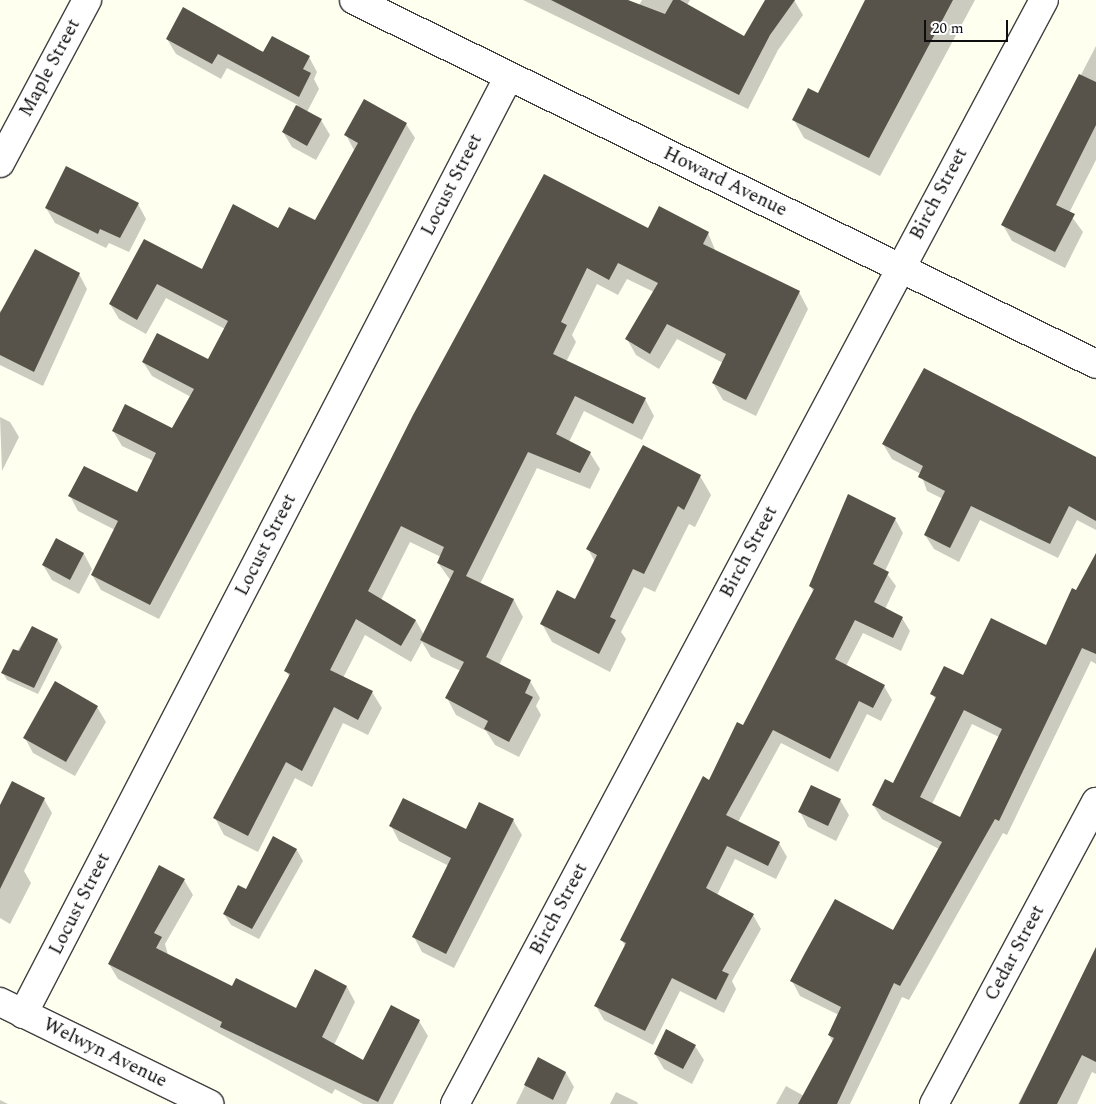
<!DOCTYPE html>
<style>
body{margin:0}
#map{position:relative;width:1096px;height:1104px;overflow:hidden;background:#feffef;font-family:Spectral,serif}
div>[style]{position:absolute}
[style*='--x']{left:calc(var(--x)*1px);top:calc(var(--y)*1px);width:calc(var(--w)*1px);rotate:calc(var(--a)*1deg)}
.shadow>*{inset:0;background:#0003}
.building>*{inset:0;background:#57534a}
.roads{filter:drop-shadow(1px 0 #414141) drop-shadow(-1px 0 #414141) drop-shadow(0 1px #414141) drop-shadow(0 -1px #414141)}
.minor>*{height:28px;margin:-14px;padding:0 14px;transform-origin:14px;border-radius:14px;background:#fff}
span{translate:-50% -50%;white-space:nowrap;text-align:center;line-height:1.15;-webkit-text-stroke:5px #fff;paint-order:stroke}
.street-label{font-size:19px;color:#0e0e0e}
.scale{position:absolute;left:924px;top:20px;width:84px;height:22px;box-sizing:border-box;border:2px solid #0e0e0e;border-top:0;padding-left:6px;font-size:15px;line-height:18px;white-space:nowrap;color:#0e0e0e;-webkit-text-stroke:4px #fff;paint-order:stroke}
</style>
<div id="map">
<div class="shadow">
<i style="clip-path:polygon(523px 0,625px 0,638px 7px,642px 0,690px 0,687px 5px,745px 38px,766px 0,794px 0,803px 15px,778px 50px,748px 109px)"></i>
<i style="clip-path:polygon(883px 0,975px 0,880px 176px,804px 138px,794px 120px,819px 95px)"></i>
<i style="clip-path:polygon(167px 39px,309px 57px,317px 72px,314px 79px,319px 89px,307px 112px,321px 120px,330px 135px,316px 160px,292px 147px,283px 132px,298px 105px,227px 68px,221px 79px,176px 54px)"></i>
<i style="clip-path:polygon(1096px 46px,1096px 160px,1069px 213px,1083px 232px,1065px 268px,1012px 241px,1003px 225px)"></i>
<i style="clip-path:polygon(406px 124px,415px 138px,159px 619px,101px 590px,92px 575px,115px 530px,78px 511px,70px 496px,137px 494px,154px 461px,122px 446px,113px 431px,173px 430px,191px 397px,152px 376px,143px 362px,209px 361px,225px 329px,166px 298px,146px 334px,119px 319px,110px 304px,145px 241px,203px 271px,279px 229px,316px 221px,354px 150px,346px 135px)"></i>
<i style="clip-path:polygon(evenodd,545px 176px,649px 230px,708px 233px,716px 252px,799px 292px,808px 309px,756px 416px,723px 400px,713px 383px,723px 363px,677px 339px,659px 369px,636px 355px,627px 339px,654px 292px,627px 279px,618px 295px,597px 284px,572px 335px,576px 342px,566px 362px,645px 399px,654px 416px,642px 440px,584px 411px,569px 442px,590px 453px,600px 469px,590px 489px,537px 468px,480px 584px,514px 600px,523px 617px,499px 665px,530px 681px,540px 698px,536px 706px,541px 715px,519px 757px,495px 745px,486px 731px,456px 715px,447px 698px,461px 671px,431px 657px,422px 642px,411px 662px,365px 635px,343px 678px,372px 692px,382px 708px,368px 735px,343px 723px,312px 787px,295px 778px,258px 852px,224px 835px,215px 818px,290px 678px,286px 671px,545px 176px,410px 542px,441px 557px,438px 563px,451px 581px,424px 635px,416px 621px,381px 600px,410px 542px)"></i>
<i style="clip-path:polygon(138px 204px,146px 219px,129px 252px,109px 243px,106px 248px,55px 223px,46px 208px)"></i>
<i style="clip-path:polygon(79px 274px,87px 289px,43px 386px,0 365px,0 311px)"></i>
<i style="clip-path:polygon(924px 370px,1096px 457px,1096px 530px,1077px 520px,1058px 558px,980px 520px,959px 562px,934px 549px,925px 535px,943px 499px,927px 491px,921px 474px,892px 459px,883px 444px)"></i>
<i style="clip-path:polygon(0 417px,10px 422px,19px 437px,2px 471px)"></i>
<i style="clip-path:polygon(643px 447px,700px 476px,711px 495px,695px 527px,689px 524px,655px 592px,644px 587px,621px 632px,626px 639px,610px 672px,552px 642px,542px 624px,575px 601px,595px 562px,588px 549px)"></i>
<i style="clip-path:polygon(895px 519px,903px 533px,885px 571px,896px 586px,885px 609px,902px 618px,910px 631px,901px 651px,863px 633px,846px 666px,884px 686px,892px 700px,881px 721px,867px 714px,838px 772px,781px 743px,738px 822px,779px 843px,787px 857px,776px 879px,735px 859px,717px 895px,753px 915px,761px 929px,732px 981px,736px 989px,724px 1013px,680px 991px,653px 1045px,604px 1020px,596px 1006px,625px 946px,622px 940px,743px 727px,814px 593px,810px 586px)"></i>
<i style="clip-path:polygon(56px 540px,84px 554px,92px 569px,79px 594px,52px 580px,43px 565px)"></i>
<i style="clip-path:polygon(evenodd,1096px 555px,1096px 664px,1091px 661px,1007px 835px,1003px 833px,909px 1000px,902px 997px,850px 1104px,776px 1104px,786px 1086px,804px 1096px,833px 1042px,829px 1035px,839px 1015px,800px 996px,792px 981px,894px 932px,939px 849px,882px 819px,873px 805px,893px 784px,936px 700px,932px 694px,1046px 646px,1096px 555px,972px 724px,999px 737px,961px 818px,932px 804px,972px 724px)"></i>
<i style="clip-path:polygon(33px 627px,58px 640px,62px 647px,38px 694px,7px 680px,3px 673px)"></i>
<i style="clip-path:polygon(97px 707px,106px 722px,75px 776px,33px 753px,25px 738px)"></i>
<i style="clip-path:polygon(44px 799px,52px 813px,24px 871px,31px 883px,10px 924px,0 918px,0 808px)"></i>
<i style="clip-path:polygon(840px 800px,849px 815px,836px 841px,808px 827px,800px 812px)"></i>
<i style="clip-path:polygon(513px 820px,522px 835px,454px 968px,422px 952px,414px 937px,449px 866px,399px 841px,391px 826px,466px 830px)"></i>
<i style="clip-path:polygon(273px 838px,297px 850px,303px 861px,259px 939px,231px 925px,224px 914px,247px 891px)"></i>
<i style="clip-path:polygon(184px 880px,193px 895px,165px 944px,168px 955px,232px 987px,297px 1009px,347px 987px,355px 1002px,334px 1045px,363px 1061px,419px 1021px,428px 1036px,393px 1104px,363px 1104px,335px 1089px,332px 1094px,118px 979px,109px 964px)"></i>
<i style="clip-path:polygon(1096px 953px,1096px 1074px,1092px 1072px,1077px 1104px,1018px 1104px)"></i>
<i style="clip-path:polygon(695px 1046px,704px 1060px,692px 1084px,664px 1069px,655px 1054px)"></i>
<i style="clip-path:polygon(538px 1059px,566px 1073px,574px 1087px,566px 1104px,516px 1104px)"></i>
<i style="clip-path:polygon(616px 1092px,637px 1102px,638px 1104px,610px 1104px)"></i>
<i style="clip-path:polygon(0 1100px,8px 1104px,0 1104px)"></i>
</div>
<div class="building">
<i style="clip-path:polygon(551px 0,628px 0,665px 14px,673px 0,680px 0,744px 36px,765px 0,795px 0,770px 35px,739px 95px)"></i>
<i style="clip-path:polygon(865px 0,953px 0,869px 158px,792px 120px,808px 88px,818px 93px)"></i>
<i style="clip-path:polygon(183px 7px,263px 52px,272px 36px,310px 56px,303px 69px,311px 73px,299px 97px,218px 54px,212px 64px,166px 39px)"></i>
<i style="clip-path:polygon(1079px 74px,1096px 82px,1096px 125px,1056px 205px,1075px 214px,1055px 252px,1001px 225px)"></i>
<i style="clip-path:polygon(364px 99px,407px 123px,150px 605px,91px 575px,118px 521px,68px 496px,84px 466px,137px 492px,156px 453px,112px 431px,125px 404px,172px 428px,194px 389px,142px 362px,157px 333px,208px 359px,228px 321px,157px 284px,137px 320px,109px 304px,144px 239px,202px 269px,233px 204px,278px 228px,289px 207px,315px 220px,358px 143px,344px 135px)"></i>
<i style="clip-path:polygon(296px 105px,322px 119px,307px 146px,282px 132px)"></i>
<i style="clip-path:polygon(66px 166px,139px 203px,120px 238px,100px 229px,98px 234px,45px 208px)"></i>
<i style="clip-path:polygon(544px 174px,648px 228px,659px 206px,709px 232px,703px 244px,800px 291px,746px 400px,712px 383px,726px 354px,667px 324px,650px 354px,625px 339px,658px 283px,618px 263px,609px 280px,587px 268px,561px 322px,567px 325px,553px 354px,646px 398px,633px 424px,575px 396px,556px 434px,591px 452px,580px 473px,528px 452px,466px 576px,514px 599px,486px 657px,531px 680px,525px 693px,533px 697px,509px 742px,484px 729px,488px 721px,445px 698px,464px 662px,420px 640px,454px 571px,437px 563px,444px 547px,401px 526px,368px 591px,416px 620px,401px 646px,356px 619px,330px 670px,373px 691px,358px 720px,334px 707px,302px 771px,286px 762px,248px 836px,213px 818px,290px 674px,284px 671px,413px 415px)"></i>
<i style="clip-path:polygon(35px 249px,80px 273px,34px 372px,0 355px,0 313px)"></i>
<i style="clip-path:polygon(924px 368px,1096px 457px,1096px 521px,1069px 506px,1050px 544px,971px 506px,950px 548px,924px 535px,945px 491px,918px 477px,923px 466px,882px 444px)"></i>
<i style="clip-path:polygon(643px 445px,701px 475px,684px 510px,678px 506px,644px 574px,633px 569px,610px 617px,616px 620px,599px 654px,540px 624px,557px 590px,575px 599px,597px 555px,586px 549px)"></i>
<i style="clip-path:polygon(848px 494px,896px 518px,873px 564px,889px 572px,874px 602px,903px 617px,893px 638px,855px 620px,835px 659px,885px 685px,873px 708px,859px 701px,830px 759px,773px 730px,726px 815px,780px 842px,768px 866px,727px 846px,706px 888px,754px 914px,722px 971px,729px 974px,716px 1000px,672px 978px,645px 1031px,594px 1006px,626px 943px,620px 940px,703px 776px,709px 780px,737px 722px,743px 725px,814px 589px,809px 586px)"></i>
<i style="clip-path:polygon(56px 538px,84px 553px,70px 580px,42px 565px)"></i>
<i style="clip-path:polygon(evenodd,1096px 553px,1096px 654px,1082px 648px,999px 821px,995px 819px,900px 986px,894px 983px,837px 1104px,798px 1104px,834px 1038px,828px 1035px,841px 1007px,790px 981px,805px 953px,835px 899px,893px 930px,942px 842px,872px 805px,885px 779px,893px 783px,936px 697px,930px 694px,944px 666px,963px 675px,991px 618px,1046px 645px,1072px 588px,1076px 590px,1096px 553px,964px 710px,1002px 729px,960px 817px,920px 797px,964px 710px)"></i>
<i style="clip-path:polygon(32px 626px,58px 639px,34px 688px,1px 673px,13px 649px,19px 651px)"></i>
<i style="clip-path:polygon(55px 681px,98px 706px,66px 762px,23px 738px)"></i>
<i style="clip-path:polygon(12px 781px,45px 798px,0 889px,0 805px)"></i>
<i style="clip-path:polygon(811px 785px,841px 799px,828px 826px,798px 812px)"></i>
<i style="clip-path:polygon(403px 798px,466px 829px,479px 802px,514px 819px,446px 954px,412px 937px,451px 858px,389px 826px)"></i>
<i style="clip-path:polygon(273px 836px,297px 849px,252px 929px,223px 914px,238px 885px,246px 889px)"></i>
<i style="clip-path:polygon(159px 865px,185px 879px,154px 933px,162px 937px,156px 948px,232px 986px,236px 978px,296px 1008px,315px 969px,347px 986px,322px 1037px,363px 1060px,391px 1005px,420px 1020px,378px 1102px,220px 1027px,222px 1022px,108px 964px)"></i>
<i style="clip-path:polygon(1096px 947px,1096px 1062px,1082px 1055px,1057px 1104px,1019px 1104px)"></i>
<i style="clip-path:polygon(666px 1029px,696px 1045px,683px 1069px,654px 1054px)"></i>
<i style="clip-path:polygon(538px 1057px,566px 1072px,553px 1100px,524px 1085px)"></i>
</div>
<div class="roads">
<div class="minor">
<i style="--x:354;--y:0;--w:826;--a:26.13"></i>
<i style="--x:0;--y:163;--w:185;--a:-61.9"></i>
<i style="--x:0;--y:1002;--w:233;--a:26"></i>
<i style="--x:23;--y:1014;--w:1056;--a:-62.61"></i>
<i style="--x:455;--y:1104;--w:1251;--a:-61.92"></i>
<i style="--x:934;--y:1104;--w:343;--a:-61.8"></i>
</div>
</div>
<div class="street-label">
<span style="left:50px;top:68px;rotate:-62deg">Maple Street</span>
<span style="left:725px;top:182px;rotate:26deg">Howard Avenue</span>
<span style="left:452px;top:185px;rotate:-63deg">Locust Street</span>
<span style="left:939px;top:194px;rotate:-62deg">Birch Street</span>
<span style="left:266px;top:545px;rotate:-63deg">Locust Street</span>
<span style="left:749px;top:552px;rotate:-62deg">Birch Street</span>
<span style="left:80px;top:904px;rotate:-63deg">Locust Street</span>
<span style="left:559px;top:909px;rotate:-62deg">Birch Street</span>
<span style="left:1015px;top:953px;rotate:-62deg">Cedar Street</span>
<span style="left:105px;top:1053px;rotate:26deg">Welwyn Avenue</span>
</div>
<div class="scale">20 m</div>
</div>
